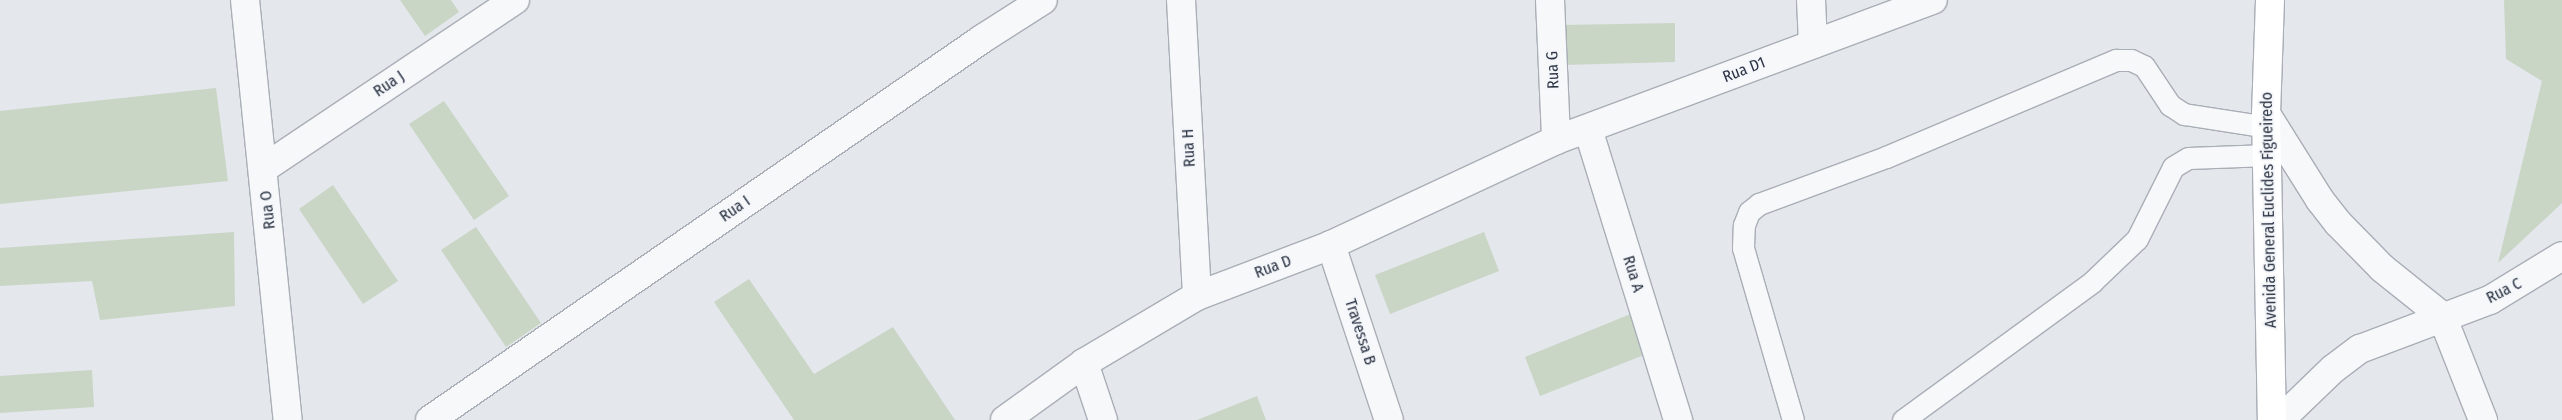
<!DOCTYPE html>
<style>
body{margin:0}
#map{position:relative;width:2562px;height:420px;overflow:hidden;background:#e4e7ec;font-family:"Fira Sans Condensed",sans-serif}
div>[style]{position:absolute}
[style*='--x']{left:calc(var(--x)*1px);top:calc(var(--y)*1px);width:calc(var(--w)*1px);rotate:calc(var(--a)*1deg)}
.green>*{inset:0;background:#c9d6c5}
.roads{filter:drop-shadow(1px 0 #a9aeb7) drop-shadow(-1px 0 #a9aeb7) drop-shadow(0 1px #a9aeb7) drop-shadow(0 -1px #a9aeb7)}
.service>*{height:21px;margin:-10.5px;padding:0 10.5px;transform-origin:10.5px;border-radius:10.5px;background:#f7f8fa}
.minor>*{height:28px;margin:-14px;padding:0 14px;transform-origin:14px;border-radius:14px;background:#f7f8fa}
.primary>*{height:28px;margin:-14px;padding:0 14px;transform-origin:14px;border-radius:14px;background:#fff}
span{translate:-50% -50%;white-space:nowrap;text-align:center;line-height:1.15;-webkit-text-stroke:4px #f4f6f9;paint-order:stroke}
.street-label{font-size:16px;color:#2b3445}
</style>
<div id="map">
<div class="green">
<i style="clip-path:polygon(400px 0,451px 0,459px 12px,425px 36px)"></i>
<i style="clip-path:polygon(2504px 0,2562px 0,2562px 203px,2498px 263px,2542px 81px,2506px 59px)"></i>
<i style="clip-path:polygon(1675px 23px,1675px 62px,1563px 65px,1562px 25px)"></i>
<i style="clip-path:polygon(216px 88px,228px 181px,0 204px,0 111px)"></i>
<i style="clip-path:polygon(444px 101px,509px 196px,474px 220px,409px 124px)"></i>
<i style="clip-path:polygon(333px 185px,398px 281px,363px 304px,299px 209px)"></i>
<i style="clip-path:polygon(476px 227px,541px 323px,506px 347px,441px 250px)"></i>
<i style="clip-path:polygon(234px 232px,235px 306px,100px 320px,92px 281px,0 286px,0 248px)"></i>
<i style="clip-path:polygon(1484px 232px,1499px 271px,1390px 314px,1375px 275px)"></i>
<i style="clip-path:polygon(749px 279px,814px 374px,893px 327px,955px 420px,794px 420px,714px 302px)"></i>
<i style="clip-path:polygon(1633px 313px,1649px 353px,1540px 396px,1525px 357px)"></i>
<i style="clip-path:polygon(92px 370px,94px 407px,0 413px,0 376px)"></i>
<i style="clip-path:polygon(1257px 396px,1266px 420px,1197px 420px)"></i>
</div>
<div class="roads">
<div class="service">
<i style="--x:1793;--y:420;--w:179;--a:-106.2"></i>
<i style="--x:1743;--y:248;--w:23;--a:-88"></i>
<i style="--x:1744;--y:225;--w:14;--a:-69"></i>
<i style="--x:1749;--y:212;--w:13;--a:-39"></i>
<i style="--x:1759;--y:204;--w:135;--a:-20.3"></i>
<i style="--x:1886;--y:157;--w:250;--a:-22.9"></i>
<i style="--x:2116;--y:60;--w:15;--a:0"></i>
<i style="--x:2131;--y:60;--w:14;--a:25"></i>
<i style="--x:2144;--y:66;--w:47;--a:56.3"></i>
<i style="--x:2170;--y:105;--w:17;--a:33"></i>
<i style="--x:2184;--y:114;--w:84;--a:8.9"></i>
<i style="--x:1903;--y:420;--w:234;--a:-36.1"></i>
<i style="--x:2092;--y:282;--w:62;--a:-43.7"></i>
<i style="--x:2137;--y:239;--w:80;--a:-63.4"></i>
<i style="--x:2173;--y:167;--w:17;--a:-31"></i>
<i style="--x:2188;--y:158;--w:80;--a:-2.1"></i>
</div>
<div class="minor">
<i style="--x:245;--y:0;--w:422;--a:84.2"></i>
<i style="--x:1181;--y:0;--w:296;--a:86.9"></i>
<i style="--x:1550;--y:0;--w:140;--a:87.5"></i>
<i style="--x:1811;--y:0;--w:44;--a:87.4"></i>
<i style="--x:2266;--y:114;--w:102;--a:57.9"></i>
<i style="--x:2320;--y:200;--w:29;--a:52"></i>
<i style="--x:2338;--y:223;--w:63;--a:45.6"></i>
<i style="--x:2382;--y:268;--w:77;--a:38.7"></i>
<i style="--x:2442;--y:316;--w:112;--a:68.5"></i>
<i style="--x:1588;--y:129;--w:305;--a:72.8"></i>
<i style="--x:264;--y:168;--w:302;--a:-33.8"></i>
<i style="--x:1331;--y:245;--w:184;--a:71.7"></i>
<i style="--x:1084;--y:363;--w:60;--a:71.6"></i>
<i style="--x:430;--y:420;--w:671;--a:-34.61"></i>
<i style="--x:982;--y:39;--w:72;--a:-32.6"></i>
<i style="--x:1005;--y:420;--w:97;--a:-35.8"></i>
<i style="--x:1084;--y:363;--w:131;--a:-30.7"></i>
<i style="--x:1197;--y:296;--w:143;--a:-20.8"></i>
<i style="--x:1331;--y:245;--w:248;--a:-25"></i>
<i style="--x:1556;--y:140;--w:402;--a:-20.4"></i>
<i style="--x:2280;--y:420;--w:74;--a:-43.9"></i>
<i style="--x:2333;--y:369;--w:34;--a:-37"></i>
<i style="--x:2360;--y:349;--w:139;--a:-20.7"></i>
<i style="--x:2490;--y:300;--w:84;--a:-31.4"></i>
</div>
<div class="primary">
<i style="--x:2270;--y:0;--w:114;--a:92"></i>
<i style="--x:2266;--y:114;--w:306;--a:88.9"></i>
</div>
</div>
<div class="street-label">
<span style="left:1553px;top:70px;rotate:-92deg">Rua G</span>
<span style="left:1744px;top:70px;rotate:-21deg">Rua D1</span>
<span style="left:389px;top:84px;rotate:-34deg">Rua J</span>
<span style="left:1189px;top:148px;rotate:-93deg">Rua H</span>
<span style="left:735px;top:209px;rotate:-35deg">Rua I</span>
<span style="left:268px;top:210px;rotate:-96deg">Rua O</span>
<span style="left:2269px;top:210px;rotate:-91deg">Avenida General Euclides Figueiredo</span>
<span style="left:1273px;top:267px;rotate:-21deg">Rua D</span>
<span style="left:1633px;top:274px;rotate:73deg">Rua A</span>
<span style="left:2504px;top:291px;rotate:-27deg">Rua C</span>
<span style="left:1360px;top:332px;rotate:72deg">Travessa B</span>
</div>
</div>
